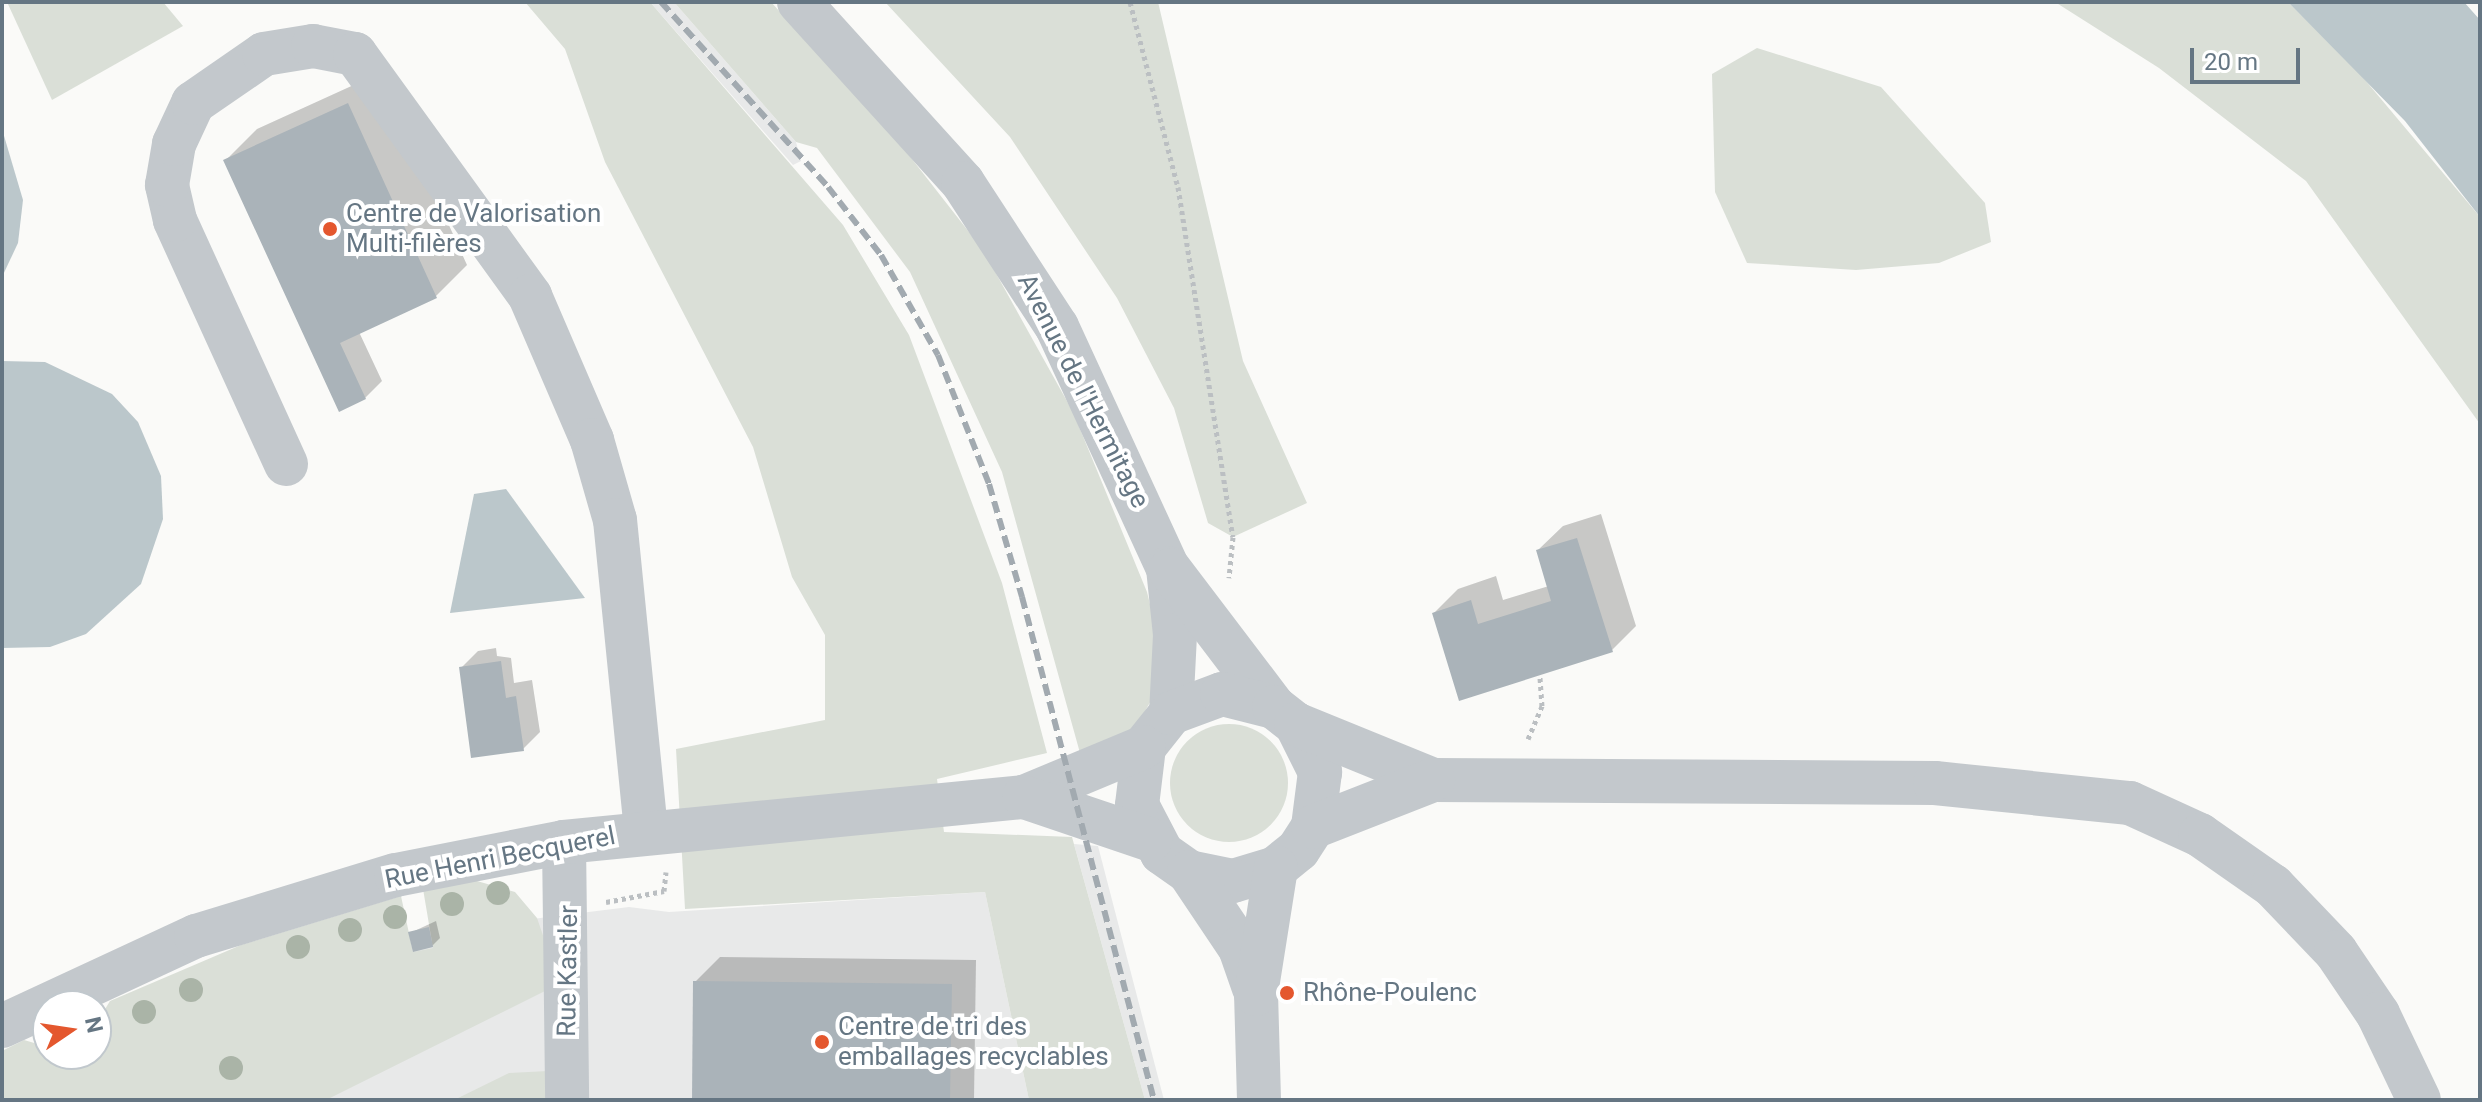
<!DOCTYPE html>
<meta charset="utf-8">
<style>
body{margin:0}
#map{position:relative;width:2482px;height:1102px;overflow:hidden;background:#fafaf8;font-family:Roboto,sans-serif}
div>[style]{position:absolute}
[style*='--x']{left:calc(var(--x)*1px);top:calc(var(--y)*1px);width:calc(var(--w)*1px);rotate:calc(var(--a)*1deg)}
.built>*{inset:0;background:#e8e9e9}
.green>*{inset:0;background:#dadfd7}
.round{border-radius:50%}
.water>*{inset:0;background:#bbc7cb}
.shadow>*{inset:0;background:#0003}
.building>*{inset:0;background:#aab3b9}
.path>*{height:5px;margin-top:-2.5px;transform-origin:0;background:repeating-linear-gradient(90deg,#bbbfc2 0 4px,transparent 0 8px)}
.minor>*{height:44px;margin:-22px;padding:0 22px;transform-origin:22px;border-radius:22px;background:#c3c8cc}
.rail>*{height:6px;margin-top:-3px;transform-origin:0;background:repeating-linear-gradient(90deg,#a2aab0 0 12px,transparent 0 18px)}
.trees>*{width:24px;height:24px;margin:-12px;border-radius:50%;background:#aab4a7}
.dots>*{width:22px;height:22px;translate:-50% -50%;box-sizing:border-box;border:4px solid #fff;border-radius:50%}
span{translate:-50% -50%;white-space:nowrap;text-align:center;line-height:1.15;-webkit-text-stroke:8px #fff;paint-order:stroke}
.poi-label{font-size:26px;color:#657683}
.left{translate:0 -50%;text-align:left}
.street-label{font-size:26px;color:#657683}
.frame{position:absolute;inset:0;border:4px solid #657683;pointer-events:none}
.north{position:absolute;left:32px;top:990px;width:80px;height:80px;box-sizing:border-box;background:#fff;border:2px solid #c1c8cd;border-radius:50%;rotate:77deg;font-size:22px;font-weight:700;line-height:32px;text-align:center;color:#657683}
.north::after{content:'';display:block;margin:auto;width:28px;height:36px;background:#e4572e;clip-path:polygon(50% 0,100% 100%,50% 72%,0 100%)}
.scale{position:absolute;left:2190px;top:48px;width:110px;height:36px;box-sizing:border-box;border:4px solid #657683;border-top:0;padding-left:10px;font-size:24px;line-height:28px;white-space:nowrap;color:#657683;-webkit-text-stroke:6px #fff;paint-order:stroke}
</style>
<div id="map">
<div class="built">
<i style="clip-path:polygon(650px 2px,674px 2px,796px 142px,801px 161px,793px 165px)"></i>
<i style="clip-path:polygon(1074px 844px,1098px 846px,1164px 1100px,1145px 1100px)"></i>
<i style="clip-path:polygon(985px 892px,1029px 1100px,63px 1100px,412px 947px,492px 924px,629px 907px,669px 912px)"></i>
</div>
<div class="green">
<i style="clip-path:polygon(7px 2px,163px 2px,183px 26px,52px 100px)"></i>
<i style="clip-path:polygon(525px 2px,650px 2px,843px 225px,909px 335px,1002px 583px,1047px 753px,937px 779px,944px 832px,1072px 837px,1145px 1100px,1029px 1100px,985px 892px,685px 909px,676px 749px,825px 720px,825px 635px,792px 577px,753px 447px,605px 162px,565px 49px)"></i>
<i style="clip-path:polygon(674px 2px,771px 2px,901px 145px,983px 250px,1073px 412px,1147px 592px,1158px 637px,1152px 699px,1127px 742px,1080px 753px,1002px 472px,910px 272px,817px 148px,796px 142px)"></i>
<i style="clip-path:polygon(885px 2px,1158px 2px,1243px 361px,1307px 503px,1233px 537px,1208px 523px,1174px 408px,1117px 298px,1010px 137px)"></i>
<i style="clip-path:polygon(2055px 2px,2288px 2px,2355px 68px,2480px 217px,2480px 424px,2306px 181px,2159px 68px)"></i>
<i style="clip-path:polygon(1757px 48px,1881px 87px,1985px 203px,1991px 242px,1939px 263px,1856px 270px,1747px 263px,1715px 192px,1712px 74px)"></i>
<i class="round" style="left:1170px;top:724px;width:118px;height:118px"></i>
<i style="clip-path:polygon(470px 879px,515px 892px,537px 918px,547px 947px,545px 991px,326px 1100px,2px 1100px,2px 1051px,24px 1040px,48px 1047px,48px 1054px,96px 1054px,96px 1024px,110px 1001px,241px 945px,401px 896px,413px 952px,433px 948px,423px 889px)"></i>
<i style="clip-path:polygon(548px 1071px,548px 1100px,454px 1100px,509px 1073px)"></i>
</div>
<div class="water">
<i style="clip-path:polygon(2288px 2px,2464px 2px,2480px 20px,2480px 217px,2405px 121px)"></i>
<i style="clip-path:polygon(2px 129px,23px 200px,18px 243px,2px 277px)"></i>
<i style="clip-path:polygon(2px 361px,45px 362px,112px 394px,138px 422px,161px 476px,163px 519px,141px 584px,86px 634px,50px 647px,2px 648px)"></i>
<i style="clip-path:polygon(506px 489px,585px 598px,450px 613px,474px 494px)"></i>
</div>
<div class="shadow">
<i style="clip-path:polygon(380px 73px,467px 265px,436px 296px,359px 332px,382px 381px,365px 398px,225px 161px,257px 129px)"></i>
<i style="clip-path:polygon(1601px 514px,1636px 626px,1612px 650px,1460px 698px,1434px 613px,1458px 589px,1496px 576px,1503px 600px,1549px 586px,1538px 550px,1563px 526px)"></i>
<i style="clip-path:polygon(496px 648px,497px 656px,511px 658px,514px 683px,532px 680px,540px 732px,523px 749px,461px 668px,478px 651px)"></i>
<i style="clip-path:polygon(436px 921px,440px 938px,432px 946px,410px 933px)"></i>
<i style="clip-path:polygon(720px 957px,976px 960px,974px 1100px,694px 1100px,695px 982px)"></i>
</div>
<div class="building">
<i style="clip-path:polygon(348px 103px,437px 298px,340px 343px,366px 399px,339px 412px,223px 160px)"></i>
<i style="clip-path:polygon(1577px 538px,1613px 652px,1459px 701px,1432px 613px,1471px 600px,1478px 624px,1551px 601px,1536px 550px)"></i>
<i style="clip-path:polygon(501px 661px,506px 698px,516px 696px,524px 751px,471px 758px,459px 667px)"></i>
<i style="clip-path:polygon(429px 927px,433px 947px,413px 952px,408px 932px)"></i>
<i style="clip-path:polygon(693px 981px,952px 984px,950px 1100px,692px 1100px)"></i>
</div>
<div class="path">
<i style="--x:1130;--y:2;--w:191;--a:75.5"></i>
<i style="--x:1178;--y:187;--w:354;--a:81.1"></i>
<i style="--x:1233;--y:537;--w:41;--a:95.6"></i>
<i style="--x:1528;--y:739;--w:36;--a:-67"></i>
<i style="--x:1542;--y:706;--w:31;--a:-94"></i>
<i style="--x:606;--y:902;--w:59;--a:-10.7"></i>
<i style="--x:664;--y:891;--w:19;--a:-84"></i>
</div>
<div class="minor">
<i style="--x:799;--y:2;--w:244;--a:47.8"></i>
<i style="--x:963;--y:183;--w:172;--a:56.9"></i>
<i style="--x:1057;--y:327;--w:265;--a:65.3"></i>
<i style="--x:1168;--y:568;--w:67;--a:84"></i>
<i style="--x:1175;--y:635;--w:78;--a:92.9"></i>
<i style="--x:286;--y:464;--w:268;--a:-114.5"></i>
<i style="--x:175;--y:220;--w:36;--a:-103"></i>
<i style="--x:167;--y:185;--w:42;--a:-80.3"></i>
<i style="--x:174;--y:144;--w:45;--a:-65.1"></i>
<i style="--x:193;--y:103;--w:86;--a:-34.6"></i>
<i style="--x:264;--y:54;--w:50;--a:-9.3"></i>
<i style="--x:313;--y:46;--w:43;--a:10.8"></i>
<i style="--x:355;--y:54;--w:299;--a:54.1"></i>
<i style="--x:530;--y:296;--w:157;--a:66.7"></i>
<i style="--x:592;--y:440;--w:83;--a:74"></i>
<i style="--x:615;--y:520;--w:313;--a:84.3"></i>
<i style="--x:1170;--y:570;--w:172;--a:52.8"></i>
<i style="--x:1296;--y:724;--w:54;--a:63.4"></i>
<i style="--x:1320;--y:772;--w:55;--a:97.3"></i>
<i style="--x:1313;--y:827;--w:27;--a:123"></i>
<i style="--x:1298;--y:850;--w:28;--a:141"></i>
<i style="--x:1276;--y:868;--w:45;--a:163.2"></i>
<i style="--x:1233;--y:881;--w:45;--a:-168.4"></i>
<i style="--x:1189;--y:872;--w:33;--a:-145"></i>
<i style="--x:1162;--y:853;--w:54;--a:-117.5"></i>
<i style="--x:1137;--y:805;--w:58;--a:-83.1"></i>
<i style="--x:1144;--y:747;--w:43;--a:-51.5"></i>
<i style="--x:1171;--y:713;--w:54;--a:-20.4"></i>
<i style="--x:1222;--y:694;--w:54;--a:14"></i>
<i style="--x:1274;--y:707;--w:28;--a:38"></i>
<i style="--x:1296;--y:724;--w:148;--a:22.2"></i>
<i style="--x:1433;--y:780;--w:502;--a:0.34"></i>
<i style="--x:1935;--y:783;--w:196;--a:5.9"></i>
<i style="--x:2130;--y:803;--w:77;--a:24.6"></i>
<i style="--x:2200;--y:835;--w:89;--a:34.9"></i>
<i style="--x:2273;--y:886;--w:91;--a:46.3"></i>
<i style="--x:2336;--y:952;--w:75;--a:55.9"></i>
<i style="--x:2378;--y:1014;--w:95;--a:64.5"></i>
<i style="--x:1024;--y:797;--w:130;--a:-22.6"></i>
<i style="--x:1313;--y:827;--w:129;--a:-21.4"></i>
<i style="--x:564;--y:842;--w:258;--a:89.3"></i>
<i style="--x:1189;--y:872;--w:92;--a:56.1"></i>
<i style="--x:1240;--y:948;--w:42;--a:70.7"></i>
<i style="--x:2;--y:1026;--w:214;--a:-24.9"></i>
<i style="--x:196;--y:936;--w:209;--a:-17"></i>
<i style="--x:396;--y:875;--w:171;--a:-11.1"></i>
<i style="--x:564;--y:842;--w:462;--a:-5.6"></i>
<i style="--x:1024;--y:797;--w:134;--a:18.7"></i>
<i style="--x:1259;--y:1100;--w:106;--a:-91.6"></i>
<i style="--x:1256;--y:994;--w:128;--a:-81"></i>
</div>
<div class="rail">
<i style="--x:661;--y:2;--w:249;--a:47.9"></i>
<i style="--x:828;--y:187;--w:86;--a:52.1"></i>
<i style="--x:881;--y:255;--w:115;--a:60.3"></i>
<i style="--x:938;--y:355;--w:139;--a:68.4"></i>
<i style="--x:989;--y:484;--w:118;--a:73.7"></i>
<i style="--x:1022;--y:597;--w:520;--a:75.3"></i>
</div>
<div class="trees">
<i style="left:498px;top:893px"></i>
<i style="left:452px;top:904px"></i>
<i style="left:395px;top:917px"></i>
<i style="left:350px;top:930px"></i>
<i style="left:298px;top:947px"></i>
<i style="left:191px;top:990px"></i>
<i style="left:144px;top:1012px"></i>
<i style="left:231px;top:1068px"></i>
</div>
<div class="dots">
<i style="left:330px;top:229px;background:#e4572e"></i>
<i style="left:1287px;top:993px;background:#e4572e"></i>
<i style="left:822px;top:1042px;background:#e4572e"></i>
</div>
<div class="poi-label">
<span class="left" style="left:346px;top:229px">Centre de Valorisation<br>Multi-filères</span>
<span class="left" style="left:1303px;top:993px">Rhône-Poulenc</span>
<span class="left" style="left:838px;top:1042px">Centre de tri des<br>emballages recyclables</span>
</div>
<div class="street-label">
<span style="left:1083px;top:391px;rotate:63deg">Avenue de l'Hermitage</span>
<span style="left:500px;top:858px;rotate:-11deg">Rue Henri Becquerel</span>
<span style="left:568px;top:971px;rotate:-89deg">Rue Kastler</span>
</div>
<div class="frame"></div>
<div class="north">N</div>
<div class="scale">20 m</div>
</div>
